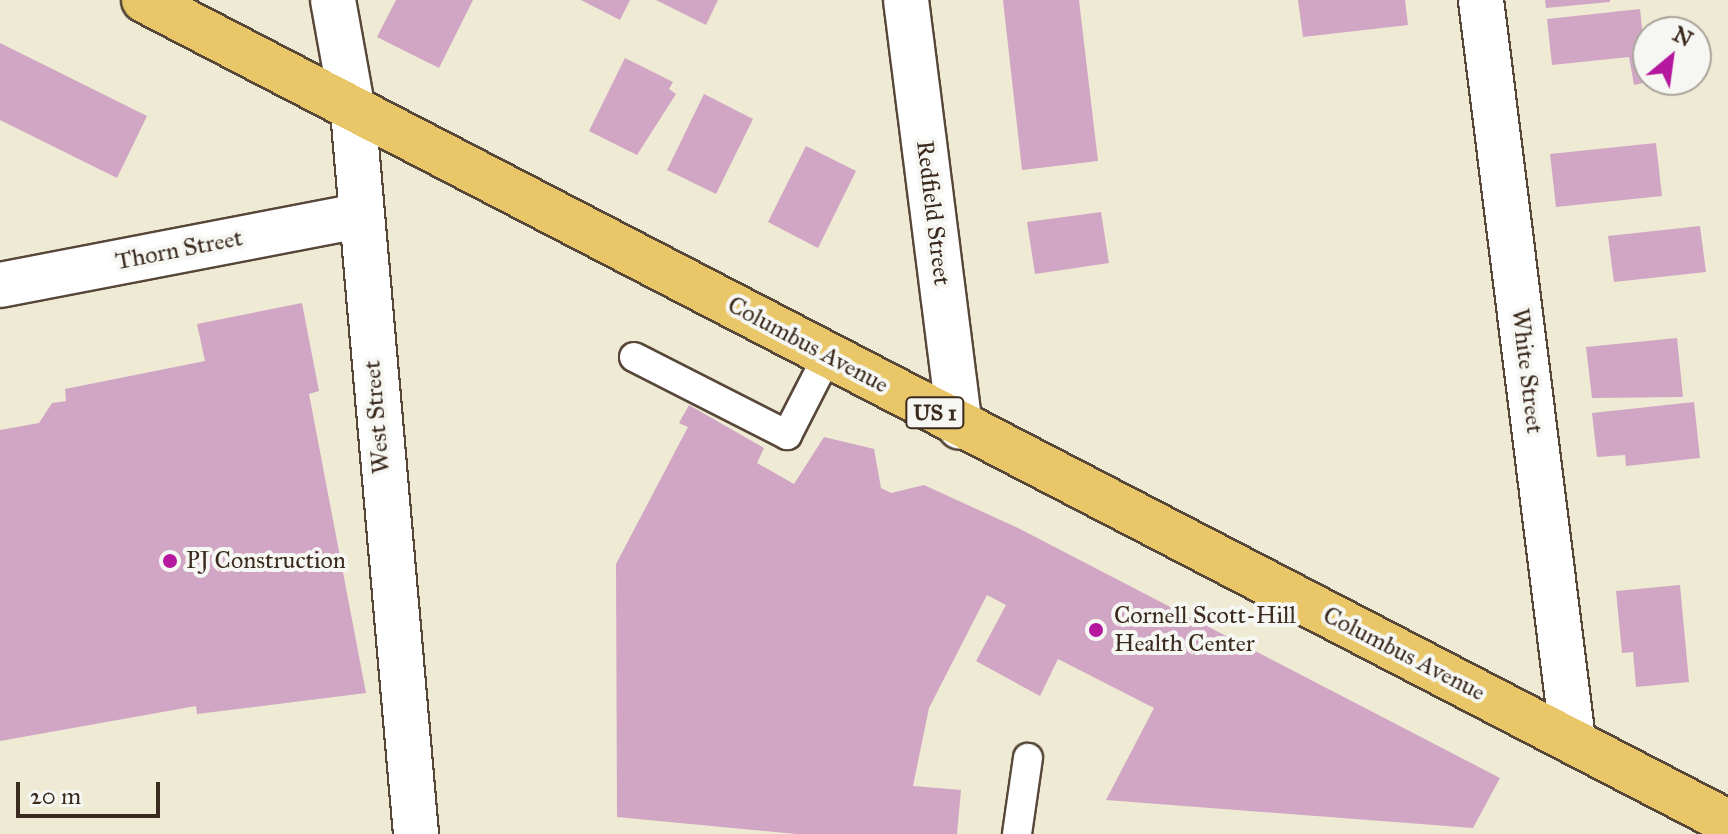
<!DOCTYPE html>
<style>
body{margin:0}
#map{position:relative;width:1728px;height:834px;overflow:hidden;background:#eeead4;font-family:"IM FELL Great Primer",serif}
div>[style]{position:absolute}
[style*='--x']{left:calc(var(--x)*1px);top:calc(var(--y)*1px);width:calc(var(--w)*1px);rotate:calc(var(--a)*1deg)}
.building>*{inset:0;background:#d1a6c4}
.roads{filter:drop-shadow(2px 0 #564739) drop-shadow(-2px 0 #564739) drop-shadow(0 2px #564739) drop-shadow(0 -2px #564739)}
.service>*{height:28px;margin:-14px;padding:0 14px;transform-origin:14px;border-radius:14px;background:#fff}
.minor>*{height:44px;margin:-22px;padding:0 22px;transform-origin:22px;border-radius:22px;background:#fff}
.primary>*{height:44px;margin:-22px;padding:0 22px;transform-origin:22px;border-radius:22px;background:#e9c769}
.dots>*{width:22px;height:22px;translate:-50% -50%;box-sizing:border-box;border:4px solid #f6f6f2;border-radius:50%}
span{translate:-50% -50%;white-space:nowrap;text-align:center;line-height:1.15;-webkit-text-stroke:8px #f6f6f2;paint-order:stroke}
.shield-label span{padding:2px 6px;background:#f6f6f2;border:2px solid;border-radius:6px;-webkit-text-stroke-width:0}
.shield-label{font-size:22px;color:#3b2a1e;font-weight:700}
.street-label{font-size:24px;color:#3b2a1e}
.poi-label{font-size:24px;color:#3b2a1e}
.left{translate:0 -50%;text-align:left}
.north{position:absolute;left:1632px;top:16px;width:80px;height:80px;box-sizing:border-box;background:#f6f6f2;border:2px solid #aba49d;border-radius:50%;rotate:29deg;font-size:22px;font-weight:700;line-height:32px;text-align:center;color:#3b2a1e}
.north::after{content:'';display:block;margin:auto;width:28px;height:36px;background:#b5179e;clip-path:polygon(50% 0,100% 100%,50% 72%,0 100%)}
.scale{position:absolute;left:16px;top:782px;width:144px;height:36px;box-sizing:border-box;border:4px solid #3b2a1e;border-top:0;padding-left:10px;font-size:24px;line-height:28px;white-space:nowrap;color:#3b2a1e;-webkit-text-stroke:6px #f6f6f2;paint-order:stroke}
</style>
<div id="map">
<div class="building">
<i style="clip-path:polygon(396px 0,473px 0,439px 68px,377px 37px)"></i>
<i style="clip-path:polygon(581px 0,630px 0,620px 20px)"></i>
<i style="clip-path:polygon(656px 0,718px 0,706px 25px)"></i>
<i style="clip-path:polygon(1003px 0,1079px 0,1098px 161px,1022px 170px)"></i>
<i style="clip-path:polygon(1298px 0,1405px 0,1408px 25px,1303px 37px)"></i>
<i style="clip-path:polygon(1545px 0,1610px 0,1610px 2px,1546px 8px)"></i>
<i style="clip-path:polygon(1640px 9px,1648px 82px,1634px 85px,1629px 57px,1552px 65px,1547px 19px)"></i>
<i style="clip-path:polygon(0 43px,147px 116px,117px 178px,0 120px)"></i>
<i style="clip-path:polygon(625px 58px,673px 82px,669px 89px,676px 94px,637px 155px,589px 131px)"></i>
<i style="clip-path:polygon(704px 94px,753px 119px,716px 194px,667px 170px)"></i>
<i style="clip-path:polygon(1656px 143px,1662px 196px,1556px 207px,1550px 154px)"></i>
<i style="clip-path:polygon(806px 146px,856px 171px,818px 248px,768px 222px)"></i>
<i style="clip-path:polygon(1101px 212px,1109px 263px,1035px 274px,1027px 222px)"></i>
<i style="clip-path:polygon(1700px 226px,1706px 272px,1614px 282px,1608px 236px)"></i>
<i style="clip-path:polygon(302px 303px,319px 391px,309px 394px,366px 693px,197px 714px,196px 706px,0 741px,0 430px,39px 423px,52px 403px,66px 401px,65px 389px,205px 361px,197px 324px)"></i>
<i style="clip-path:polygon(1677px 338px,1683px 397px,1592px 398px,1586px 347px)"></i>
<i style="clip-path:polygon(1694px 402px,1700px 458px,1626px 466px,1625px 455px,1597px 457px,1592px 413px)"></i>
<i style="clip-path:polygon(689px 405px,764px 448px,757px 463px,794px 484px,824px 437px,874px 449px,881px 488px,891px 493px,924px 485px,1020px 529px,1500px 778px,1473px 828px,1106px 800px,1154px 708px,1058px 659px,1040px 696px,976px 661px,1006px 605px,987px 595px,929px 708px,913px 786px,961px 790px,957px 834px,796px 834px,617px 817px,616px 564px,688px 427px,679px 423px)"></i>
<i style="clip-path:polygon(1680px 585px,1689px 682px,1636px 687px,1633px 652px,1622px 653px,1616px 591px)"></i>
</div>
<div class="roads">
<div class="service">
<i style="--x:634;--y:357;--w:172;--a:27"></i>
<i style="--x:787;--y:435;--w:90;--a:-62.9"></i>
<i style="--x:1017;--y:834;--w:77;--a:-81.8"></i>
</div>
<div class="minor">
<i style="--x:333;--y:0;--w:113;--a:79.8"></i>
<i style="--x:353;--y:111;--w:726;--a:85.02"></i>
<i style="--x:906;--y:0;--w:430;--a:82.8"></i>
<i style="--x:1481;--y:0;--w:747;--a:82.92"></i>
<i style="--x:0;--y:285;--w:365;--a:-10.9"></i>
</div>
<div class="primary">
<i style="--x:144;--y:0;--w:1785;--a:27.43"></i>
</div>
</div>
<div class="dots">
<i style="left:170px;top:561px;background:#b5179e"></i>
<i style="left:1096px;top:630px;background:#b5179e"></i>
</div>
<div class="shield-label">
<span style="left:935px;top:413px">US 1</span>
</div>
<div class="street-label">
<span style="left:933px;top:213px;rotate:83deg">Redfield Street</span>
<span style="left:179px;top:250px;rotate:-11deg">Thorn Street</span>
<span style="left:808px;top:345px;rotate:28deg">Columbus Avenue</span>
<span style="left:1527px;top:371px;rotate:83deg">White Street</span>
<span style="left:377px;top:417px;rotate:-95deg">West Street</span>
<span style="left:1404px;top:654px;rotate:27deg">Columbus Avenue</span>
</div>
<div class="poi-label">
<span class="left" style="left:186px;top:561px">PJ Construction</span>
<span class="left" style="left:1114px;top:630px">Cornell Scott-Hill<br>Health Center</span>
</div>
<div class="north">N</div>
<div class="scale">20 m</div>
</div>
